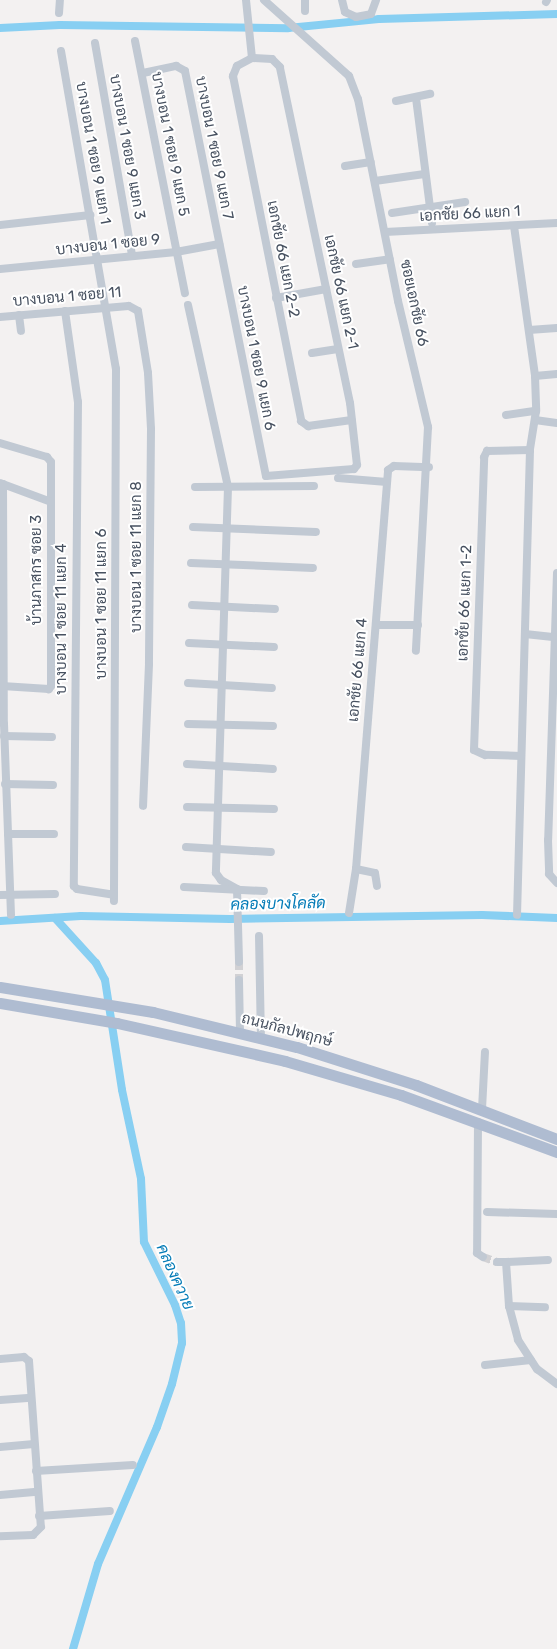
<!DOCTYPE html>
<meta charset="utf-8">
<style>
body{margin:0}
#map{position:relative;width:557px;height:1649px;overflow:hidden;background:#f3f1f1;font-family:Rubik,Sarabun,sans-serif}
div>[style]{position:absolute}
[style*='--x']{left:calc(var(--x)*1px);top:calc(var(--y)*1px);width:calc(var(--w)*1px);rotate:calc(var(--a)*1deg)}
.canal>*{height:8px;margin:-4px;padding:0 4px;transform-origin:4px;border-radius:4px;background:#88cff2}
.street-tunnel>*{height:8px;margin-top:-4px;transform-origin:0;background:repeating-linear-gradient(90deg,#d1d1d4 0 8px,transparent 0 12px)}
.street>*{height:8px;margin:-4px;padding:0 4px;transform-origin:4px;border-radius:4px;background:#c1c9d3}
.primary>*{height:11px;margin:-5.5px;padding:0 5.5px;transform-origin:5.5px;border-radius:5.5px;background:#afbcd1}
span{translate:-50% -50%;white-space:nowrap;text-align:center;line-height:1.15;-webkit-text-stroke:4px #fff;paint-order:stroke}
.street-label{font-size:15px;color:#475160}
.water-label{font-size:16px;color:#037bb7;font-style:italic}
</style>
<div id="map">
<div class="canal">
<i style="--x:0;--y:28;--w:60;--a:-2.9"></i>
<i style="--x:60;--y:25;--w:228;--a:0.8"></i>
<i style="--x:288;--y:28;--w:91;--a:-5.6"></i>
<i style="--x:379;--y:19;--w:178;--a:-1.6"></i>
<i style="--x:55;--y:918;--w:61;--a:47.7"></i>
<i style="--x:96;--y:963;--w:19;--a:62"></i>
<i style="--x:105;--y:980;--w:111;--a:81.2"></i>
<i style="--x:122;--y:1090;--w:91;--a:77.9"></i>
<i style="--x:141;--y:1179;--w:63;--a:87.3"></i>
<i style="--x:144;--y:1242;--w:70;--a:63.8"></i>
<i style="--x:175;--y:1305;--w:19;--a:72"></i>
<i style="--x:181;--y:1323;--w:20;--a:87"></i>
<i style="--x:182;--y:1343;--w:42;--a:103.7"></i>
<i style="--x:172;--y:1384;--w:46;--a:109.2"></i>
<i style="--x:157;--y:1427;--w:149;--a:113.3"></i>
<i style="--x:98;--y:1564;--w:89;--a:106.4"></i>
<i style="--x:0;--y:921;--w:81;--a:-3.5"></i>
<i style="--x:81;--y:916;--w:149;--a:1.2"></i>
<i style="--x:230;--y:919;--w:252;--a:-0.9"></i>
<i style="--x:482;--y:915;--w:75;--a:2.3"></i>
</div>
<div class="street-tunnel">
<i style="--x:239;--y:962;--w:18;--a:90"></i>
<i style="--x:483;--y:1257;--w:15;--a:20"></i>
</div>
<div class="street">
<i style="--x:246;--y:0;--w:58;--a:84.1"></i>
<i style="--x:264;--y:0;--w:114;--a:41.8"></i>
<i style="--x:349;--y:76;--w:25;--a:69"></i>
<i style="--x:358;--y:99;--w:206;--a:78.8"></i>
<i style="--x:398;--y:301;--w:130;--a:76.6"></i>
<i style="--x:428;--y:427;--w:224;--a:93.1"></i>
<i style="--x:305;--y:0;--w:11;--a:90"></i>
<i style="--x:342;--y:0;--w:12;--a:76"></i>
<i style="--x:345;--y:12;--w:12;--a:24"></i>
<i style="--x:356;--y:17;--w:15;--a:-11"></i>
<i style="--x:371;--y:14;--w:15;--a:-70"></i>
<i style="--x:546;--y:2;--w:2;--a:-63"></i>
<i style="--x:59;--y:13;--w:13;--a:-86"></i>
<i style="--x:135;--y:41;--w:257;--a:78.8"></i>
<i style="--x:95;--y:43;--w:216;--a:80.1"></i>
<i style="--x:61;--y:51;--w:323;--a:80.2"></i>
<i style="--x:116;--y:369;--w:532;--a:90.22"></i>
<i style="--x:252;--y:58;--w:17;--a:152"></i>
<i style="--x:237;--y:66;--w:11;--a:112"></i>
<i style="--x:233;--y:76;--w:352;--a:78.8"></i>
<i style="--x:301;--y:421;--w:9;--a:36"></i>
<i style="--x:308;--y:426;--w:44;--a:-7.8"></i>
<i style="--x:143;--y:73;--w:34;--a:-12"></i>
<i style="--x:176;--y:66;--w:10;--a:29"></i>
<i style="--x:185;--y:71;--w:413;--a:78.7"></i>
<i style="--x:266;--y:476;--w:88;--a:-4.5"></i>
<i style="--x:354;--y:469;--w:5;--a:-53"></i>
<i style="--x:357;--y:465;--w:62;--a:-96.4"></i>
<i style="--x:350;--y:403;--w:343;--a:-101.8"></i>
<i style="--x:280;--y:67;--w:11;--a:-135"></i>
<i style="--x:272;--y:59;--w:20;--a:-177"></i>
<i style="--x:416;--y:98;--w:126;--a:82.7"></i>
<i style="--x:396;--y:101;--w:35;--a:-12"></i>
<i style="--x:345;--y:166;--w:26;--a:-9"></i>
<i style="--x:375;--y:181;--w:50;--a:-8"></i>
<i style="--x:392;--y:213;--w:74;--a:-8.6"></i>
<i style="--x:0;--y:225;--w:91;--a:-6.3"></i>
<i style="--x:514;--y:226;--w:151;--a:82"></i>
<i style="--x:535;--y:376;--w:35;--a:88"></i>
<i style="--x:536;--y:411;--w:39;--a:99"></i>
<i style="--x:530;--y:450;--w:465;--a:91.6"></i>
<i style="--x:385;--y:232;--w:172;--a:-3"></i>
<i style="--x:356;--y:264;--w:34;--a:-8"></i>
<i style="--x:0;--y:269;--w:177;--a:-5.5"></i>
<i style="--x:176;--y:252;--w:44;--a:-10.5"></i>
<i style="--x:276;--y:298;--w:51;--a:-10.2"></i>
<i style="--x:188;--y:305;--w:186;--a:77.6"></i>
<i style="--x:228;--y:487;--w:386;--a:91.8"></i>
<i style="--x:216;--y:873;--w:9;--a:54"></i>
<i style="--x:221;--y:880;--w:18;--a:29"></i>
<i style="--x:237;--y:889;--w:73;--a:88.4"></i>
<i style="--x:65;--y:311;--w:92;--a:81.9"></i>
<i style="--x:78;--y:402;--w:484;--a:90.5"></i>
<i style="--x:74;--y:886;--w:4;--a:45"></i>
<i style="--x:77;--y:889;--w:37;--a:9"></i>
<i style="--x:19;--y:315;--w:16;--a:83"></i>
<i style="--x:0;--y:317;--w:129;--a:-4.9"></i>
<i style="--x:129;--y:306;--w:10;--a:29"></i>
<i style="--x:138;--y:311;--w:63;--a:80.8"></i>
<i style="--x:148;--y:373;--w:56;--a:86.9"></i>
<i style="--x:151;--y:429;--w:235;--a:90.5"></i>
<i style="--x:149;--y:664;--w:142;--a:92.4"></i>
<i style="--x:529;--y:330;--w:28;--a:-4"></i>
<i style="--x:312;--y:353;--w:26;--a:-9"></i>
<i style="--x:535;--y:376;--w:22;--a:-5"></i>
<i style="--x:506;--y:415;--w:30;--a:-8"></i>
<i style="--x:535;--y:420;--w:22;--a:8"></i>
<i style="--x:0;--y:443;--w:49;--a:16.6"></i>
<i style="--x:47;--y:457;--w:6;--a:51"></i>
<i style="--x:51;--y:462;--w:224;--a:90"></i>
<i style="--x:51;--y:686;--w:4;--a:124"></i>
<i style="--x:49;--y:689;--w:47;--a:-176.3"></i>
<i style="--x:338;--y:478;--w:49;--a:4.7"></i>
<i style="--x:0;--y:483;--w:54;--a:20.4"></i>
<i style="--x:3;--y:484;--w:240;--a:89.8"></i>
<i style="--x:4;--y:724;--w:191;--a:87.9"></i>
<i style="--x:195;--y:487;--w:119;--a:-0.5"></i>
<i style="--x:193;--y:527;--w:123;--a:2.3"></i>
<i style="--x:191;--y:563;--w:122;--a:2.3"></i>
<i style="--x:557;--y:573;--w:267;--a:91.9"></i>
<i style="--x:548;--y:840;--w:34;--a:88"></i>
<i style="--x:549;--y:874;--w:12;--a:48"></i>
<i style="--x:192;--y:605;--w:83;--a:2.8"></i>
<i style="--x:376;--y:625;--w:42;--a:0"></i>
<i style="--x:525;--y:634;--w:28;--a:6"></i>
<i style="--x:189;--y:643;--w:85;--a:2.7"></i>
<i style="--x:188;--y:683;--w:84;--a:3.4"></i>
<i style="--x:188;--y:724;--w:85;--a:1.3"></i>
<i style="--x:4;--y:736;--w:48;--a:1.2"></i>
<i style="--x:521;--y:756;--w:36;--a:-178"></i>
<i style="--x:485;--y:755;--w:12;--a:-156"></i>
<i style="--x:474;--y:750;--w:293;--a:-88"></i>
<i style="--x:484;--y:457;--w:7;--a:-63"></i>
<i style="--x:487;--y:451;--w:43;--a:-1.3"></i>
<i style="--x:187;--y:764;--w:86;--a:3.3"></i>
<i style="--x:5;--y:784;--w:48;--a:1.2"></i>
<i style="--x:187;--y:807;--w:87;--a:1.3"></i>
<i style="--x:8;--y:834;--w:46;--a:0"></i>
<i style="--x:186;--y:847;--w:85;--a:3.4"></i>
<i style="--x:356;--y:869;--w:19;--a:12"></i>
<i style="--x:375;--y:873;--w:13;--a:81"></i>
<i style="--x:184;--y:887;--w:80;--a:2.9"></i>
<i style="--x:0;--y:895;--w:55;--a:-1"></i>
<i style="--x:349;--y:913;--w:45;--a:-81"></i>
<i style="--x:356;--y:869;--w:400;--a:-85.4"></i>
<i style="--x:388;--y:470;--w:7;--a:-34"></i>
<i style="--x:394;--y:466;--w:35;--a:2"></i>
<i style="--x:259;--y:936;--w:102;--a:88.9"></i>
<i style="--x:239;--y:980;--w:53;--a:88.9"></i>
<i style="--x:482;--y:1109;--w:57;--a:-87"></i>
<i style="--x:478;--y:1122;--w:131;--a:90.4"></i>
<i style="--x:477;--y:1253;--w:7;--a:34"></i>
<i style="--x:487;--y:1212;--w:70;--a:1.6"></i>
<i style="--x:497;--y:1262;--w:9;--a:0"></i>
<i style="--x:506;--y:1262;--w:44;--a:86.1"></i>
<i style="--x:509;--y:1306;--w:35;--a:75"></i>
<i style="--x:518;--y:1340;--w:35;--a:57"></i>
<i style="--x:537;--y:1369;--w:25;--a:37"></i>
<i style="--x:506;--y:1262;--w:42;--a:-2.7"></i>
<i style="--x:509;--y:1306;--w:36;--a:2"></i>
<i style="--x:0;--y:1359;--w:24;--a:-5"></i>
<i style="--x:24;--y:1357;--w:6;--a:39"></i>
<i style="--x:29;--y:1361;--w:166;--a:85.9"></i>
<i style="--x:41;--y:1527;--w:11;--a:135"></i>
<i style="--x:33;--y:1535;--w:33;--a:178"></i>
<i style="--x:485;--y:1365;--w:46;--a:-6.2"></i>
<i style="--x:0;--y:1400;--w:31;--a:-4"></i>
<i style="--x:0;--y:1447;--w:34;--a:-5"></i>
<i style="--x:36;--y:1471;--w:97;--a:-3.5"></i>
<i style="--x:0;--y:1495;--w:37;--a:-5"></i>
<i style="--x:39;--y:1516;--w:71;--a:-4"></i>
</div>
<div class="primary">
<i style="--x:0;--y:987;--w:155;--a:9.3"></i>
<i style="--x:153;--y:1012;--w:148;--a:13.7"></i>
<i style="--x:297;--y:1047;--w:125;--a:17.7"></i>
<i style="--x:416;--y:1085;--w:151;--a:21"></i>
<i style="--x:0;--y:1003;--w:119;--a:9.7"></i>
<i style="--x:117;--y:1023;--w:172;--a:12.7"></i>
<i style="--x:285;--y:1061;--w:121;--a:16.3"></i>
<i style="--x:401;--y:1095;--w:166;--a:20.1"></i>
</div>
<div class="street-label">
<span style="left:170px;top:144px;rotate:79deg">บางบอน 1 ซอย 9 แยก 5</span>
<span style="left:127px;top:147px;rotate:80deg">บางบอน 1 ซอย 9 แยก 3</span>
<span style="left:214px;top:148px;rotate:79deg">บางบอน 1 ซอย 9 แยก 7</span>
<span style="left:93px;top:153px;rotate:80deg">บางบอน 1 ซอย 9 แยก 1</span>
<span style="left:470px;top:214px;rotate:-3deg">เอกชัย 66 แยก 1</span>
<span style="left:108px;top:245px;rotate:-6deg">บางบอน 1 ซอย 9</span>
<span style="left:283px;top:259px;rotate:79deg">เอกชัย 66 แยก 2-2</span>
<span style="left:341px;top:292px;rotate:78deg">เอกชัย 66 แยก 2-1</span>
<span style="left:67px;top:297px;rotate:-5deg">บางบอน 1 ซอย 11</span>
<span style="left:414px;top:303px;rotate:78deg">ซอยเอกชัย 66</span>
<span style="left:256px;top:358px;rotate:79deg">บางบอน 1 ซอย 9 แยก 6</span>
<span style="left:137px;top:557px;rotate:-90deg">บางบอน 1 ซอย 11 แยก 8</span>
<span style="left:37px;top:570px;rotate:-90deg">บ้านภาสกร ซอย 3</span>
<span style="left:465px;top:603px;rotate:-88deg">เอกชัย 66 แยก 1-2</span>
<span style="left:102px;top:604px;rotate:-90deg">บางบอน 1 ซอย 11 แยก 6</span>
<span style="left:62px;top:619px;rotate:-90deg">บางบอน 1 ซอย 11 แยก 4</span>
<span style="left:358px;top:670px;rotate:-85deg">เอกชัย 66 แยก 4</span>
<span style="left:287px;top:1030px;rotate:15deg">ถนนกัลปพฤกษ์</span>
</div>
<div class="water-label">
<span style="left:278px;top:904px;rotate:-1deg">คลองบางโคลัด</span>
<span style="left:175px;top:1277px;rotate:66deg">คลองควาย</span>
</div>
</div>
